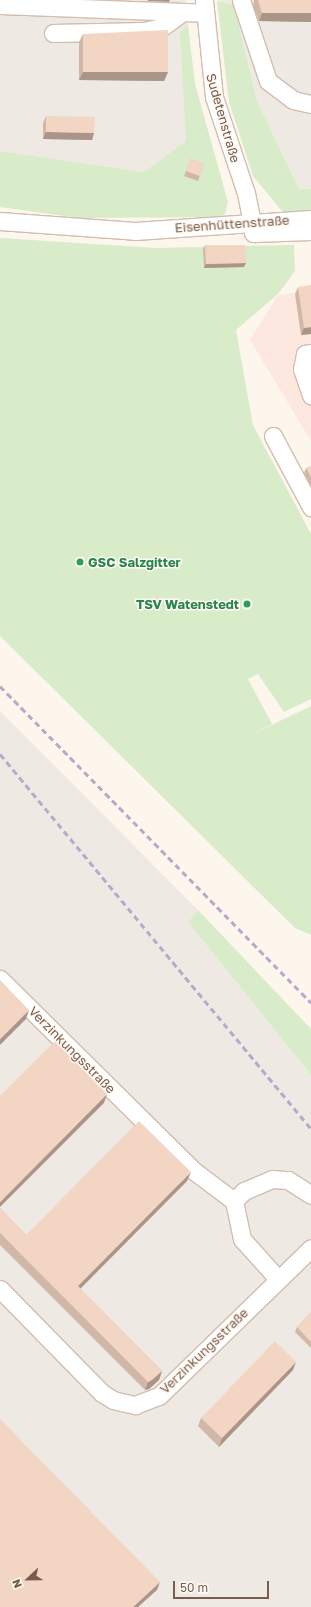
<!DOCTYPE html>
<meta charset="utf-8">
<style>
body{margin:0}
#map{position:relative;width:311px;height:1607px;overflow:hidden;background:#fdf6ec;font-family:"Golos Text",sans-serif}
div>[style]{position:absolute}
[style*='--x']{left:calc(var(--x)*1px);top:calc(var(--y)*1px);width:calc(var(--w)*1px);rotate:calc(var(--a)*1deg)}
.commercial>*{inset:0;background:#fde8e0}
.industrial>*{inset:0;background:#efe9e4}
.green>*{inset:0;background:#d8ecc9}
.roads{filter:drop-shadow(1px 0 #d1beb0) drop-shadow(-1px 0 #d1beb0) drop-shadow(0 1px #d1beb0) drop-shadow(0 -1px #d1beb0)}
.minor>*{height:17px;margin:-8.5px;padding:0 8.5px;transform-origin:8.5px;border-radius:8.5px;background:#fff}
.rail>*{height:3px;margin-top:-1.5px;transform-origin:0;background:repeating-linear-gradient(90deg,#b9a8c9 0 6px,transparent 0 10px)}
.wall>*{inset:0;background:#d1b7a8}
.shaded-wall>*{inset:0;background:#aa9588}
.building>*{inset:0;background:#f3d5c3}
.dots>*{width:11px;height:11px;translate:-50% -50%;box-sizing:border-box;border:2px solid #fffaf3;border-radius:50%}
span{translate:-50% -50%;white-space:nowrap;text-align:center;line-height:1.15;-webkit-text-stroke:3px #fffaf3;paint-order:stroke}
.street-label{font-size:13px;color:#7a5c4d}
.leisure-label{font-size:13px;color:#27864d;font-weight:700}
.left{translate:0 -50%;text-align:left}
.right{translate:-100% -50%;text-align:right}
.north{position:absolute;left:8px;top:1559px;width:40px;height:40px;-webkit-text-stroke:3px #fffaf3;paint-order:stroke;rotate:248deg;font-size:11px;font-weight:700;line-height:16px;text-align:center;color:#7a5c4d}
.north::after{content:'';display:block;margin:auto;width:14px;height:18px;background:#7a5c4d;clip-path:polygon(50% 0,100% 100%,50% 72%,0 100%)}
.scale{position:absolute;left:173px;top:1581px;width:96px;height:18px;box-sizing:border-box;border:2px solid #7a5c4d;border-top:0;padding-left:5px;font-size:12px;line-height:14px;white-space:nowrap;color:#7a5c4d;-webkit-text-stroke:3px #fffaf3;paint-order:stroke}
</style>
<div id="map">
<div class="commercial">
<i style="clip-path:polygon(311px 291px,311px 441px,250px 340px,278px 295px)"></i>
</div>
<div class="industrial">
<i style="clip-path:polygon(0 0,186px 0,193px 83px,206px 139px,144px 172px,0 151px)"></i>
<i style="clip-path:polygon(311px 0,311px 189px,299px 189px,257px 101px,234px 6px,217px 0)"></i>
<i style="clip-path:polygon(0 711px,198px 910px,188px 922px,311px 1075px,311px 1607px,0 1607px)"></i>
</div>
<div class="green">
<i style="clip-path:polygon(217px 1px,234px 5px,257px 101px,299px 189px,311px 189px,311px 216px,286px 216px,253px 176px,229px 102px)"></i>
<i style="clip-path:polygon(188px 25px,195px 84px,228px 202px,224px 217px,79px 218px,0 207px,0 151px,144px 172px,186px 141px,180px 32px)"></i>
<i style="clip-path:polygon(0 238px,156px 248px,294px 245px,295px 271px,278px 294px,236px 330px,253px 425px,311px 534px,311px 699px,284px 712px,258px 674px,248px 679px,272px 724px,249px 736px,311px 706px,311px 935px,295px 928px,0 636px)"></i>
<i style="clip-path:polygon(198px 910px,311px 1029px,311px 1075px,188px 922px)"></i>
</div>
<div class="roads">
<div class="minor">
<i style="--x:204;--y:0;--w:98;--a:84.1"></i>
<i style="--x:214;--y:97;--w:101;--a:71.6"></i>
<i style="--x:246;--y:193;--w:41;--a:78.7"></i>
<i style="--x:241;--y:0;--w:85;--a:71.6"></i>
<i style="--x:268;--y:81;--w:31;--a:37"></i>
<i style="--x:293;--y:100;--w:18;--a:13"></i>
<i style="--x:0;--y:5;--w:204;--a:2.2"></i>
<i style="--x:53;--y:33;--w:91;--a:-1.3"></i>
<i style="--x:144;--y:31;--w:18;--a:-13"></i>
<i style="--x:162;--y:27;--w:24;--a:-36"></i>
<i style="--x:0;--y:221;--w:135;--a:4.2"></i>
<i style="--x:135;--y:231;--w:176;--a:-3.9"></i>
<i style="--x:253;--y:233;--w:58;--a:-2"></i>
<i style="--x:311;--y:353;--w:6;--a:171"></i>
<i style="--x:305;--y:354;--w:15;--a:101"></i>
<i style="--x:302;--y:369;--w:28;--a:71"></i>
<i style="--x:273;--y:436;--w:81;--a:61.8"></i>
<i style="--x:0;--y:979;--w:273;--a:44.7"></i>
<i style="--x:194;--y:1171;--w:50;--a:36.9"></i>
<i style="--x:234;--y:1201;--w:14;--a:-45"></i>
<i style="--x:244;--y:1191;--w:30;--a:-23"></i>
<i style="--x:272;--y:1179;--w:16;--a:4"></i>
<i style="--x:288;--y:1180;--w:27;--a:33"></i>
<i style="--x:234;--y:1201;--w:39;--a:78"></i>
<i style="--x:242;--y:1239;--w:54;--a:48"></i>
<i style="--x:0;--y:1289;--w:146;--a:45.6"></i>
<i style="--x:102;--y:1393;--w:13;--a:32"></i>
<i style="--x:113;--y:1400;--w:23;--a:13"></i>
<i style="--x:135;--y:1405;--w:26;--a:-21"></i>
<i style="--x:159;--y:1396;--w:212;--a:-44.2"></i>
</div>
</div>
<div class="rail">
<i style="--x:0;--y:686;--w:444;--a:45.5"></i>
<i style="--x:0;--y:754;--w:487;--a:50.3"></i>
</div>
<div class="wall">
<i style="clip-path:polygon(254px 0,311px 0,311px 22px,259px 21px,253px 6px)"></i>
<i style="clip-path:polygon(83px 34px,168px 72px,164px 81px,79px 80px,79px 42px)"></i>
<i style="clip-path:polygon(46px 116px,94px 133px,92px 140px,43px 139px,43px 123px)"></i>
<i style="clip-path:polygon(191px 159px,204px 164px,198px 181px,184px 176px)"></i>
<i style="clip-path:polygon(205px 245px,244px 267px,204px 268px,203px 249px)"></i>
<i style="clip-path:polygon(298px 287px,311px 334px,301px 335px,295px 294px)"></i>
<i style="clip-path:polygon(311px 467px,311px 486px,304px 473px,306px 468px)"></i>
<i style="clip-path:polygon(187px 1181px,80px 1289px,162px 1371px,159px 1380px,149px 1389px,145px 1390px,0 1245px,0 1208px,26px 1235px)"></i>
<i style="clip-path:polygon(311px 1312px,311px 1348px,295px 1332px,297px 1327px)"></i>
<i style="clip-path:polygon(293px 1370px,219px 1447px,198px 1426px,201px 1418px)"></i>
</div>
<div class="shaded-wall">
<i style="clip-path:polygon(148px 0,170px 0,169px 2px,148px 1px)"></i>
<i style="clip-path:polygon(262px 13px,311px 13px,311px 22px,259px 21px)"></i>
<i style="clip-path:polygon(83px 72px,168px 72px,164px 81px,79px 80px)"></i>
<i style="clip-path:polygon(46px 132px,94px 133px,92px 140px,43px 139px)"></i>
<i style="clip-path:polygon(246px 263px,244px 267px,204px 268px,206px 264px)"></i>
<i style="clip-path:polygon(311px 327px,311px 334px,301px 335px,304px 328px)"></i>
<i style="clip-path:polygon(29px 1010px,26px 1019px,0 1045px,0 1039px)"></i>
<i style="clip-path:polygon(107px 1094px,104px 1103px,0 1207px,0 1202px)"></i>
<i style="clip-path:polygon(191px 1172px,187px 1181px,74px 1295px,78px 1286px)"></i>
<i style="clip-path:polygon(296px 1362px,293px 1370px,219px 1447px,222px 1438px)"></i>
<i style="clip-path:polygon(162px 1371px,159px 1380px,149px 1389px,145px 1390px,148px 1382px)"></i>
<i style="clip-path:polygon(160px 1582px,157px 1590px,138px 1607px,133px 1607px)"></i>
</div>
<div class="building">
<i style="clip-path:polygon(258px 0,311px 0,311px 13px,262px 13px)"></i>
<i style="clip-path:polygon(168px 30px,168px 72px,83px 72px,83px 34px)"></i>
<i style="clip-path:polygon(46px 116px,95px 117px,94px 133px,46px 132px)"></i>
<i style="clip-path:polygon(191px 159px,204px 164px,200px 176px,186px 171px)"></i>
<i style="clip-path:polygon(205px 245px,245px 245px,246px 263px,206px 264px)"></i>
<i style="clip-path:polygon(311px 285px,311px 327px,304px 328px,298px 287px)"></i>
<i style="clip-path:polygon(310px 466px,311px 467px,311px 477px,306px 468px)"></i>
<i style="clip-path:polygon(0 980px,29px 1010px,0 1039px)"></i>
<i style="clip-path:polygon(55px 1041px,107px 1094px,0 1202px,0 1096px)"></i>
<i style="clip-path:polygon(139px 1121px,191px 1172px,78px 1286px,162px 1371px,152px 1380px,148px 1382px,0 1233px,0 1208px,26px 1235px)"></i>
<i style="clip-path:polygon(311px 1312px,311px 1342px,297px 1327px)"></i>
<i style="clip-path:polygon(275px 1341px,296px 1362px,222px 1438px,201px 1418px)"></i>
<i style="clip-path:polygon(0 1419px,160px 1582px,133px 1607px,0 1607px)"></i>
</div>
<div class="dots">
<i style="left:80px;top:562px;background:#2e9e5b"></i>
<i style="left:247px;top:604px;background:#2e9e5b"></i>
</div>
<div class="street-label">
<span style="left:223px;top:118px;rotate:74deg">Sudetenstraße</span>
<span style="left:232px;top:224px;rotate:-4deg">Eisenhüttenstraße</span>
<span style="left:72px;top:1050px;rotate:45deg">Verzinkungsstraße</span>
<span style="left:204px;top:1351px;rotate:-44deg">Verzinkungsstraße</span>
</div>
<div class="leisure-label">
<span class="left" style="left:88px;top:562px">GSC Salzgitter</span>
<span class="right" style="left:239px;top:604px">TSV Watenstedt</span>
</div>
<div class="north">N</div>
<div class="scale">50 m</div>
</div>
